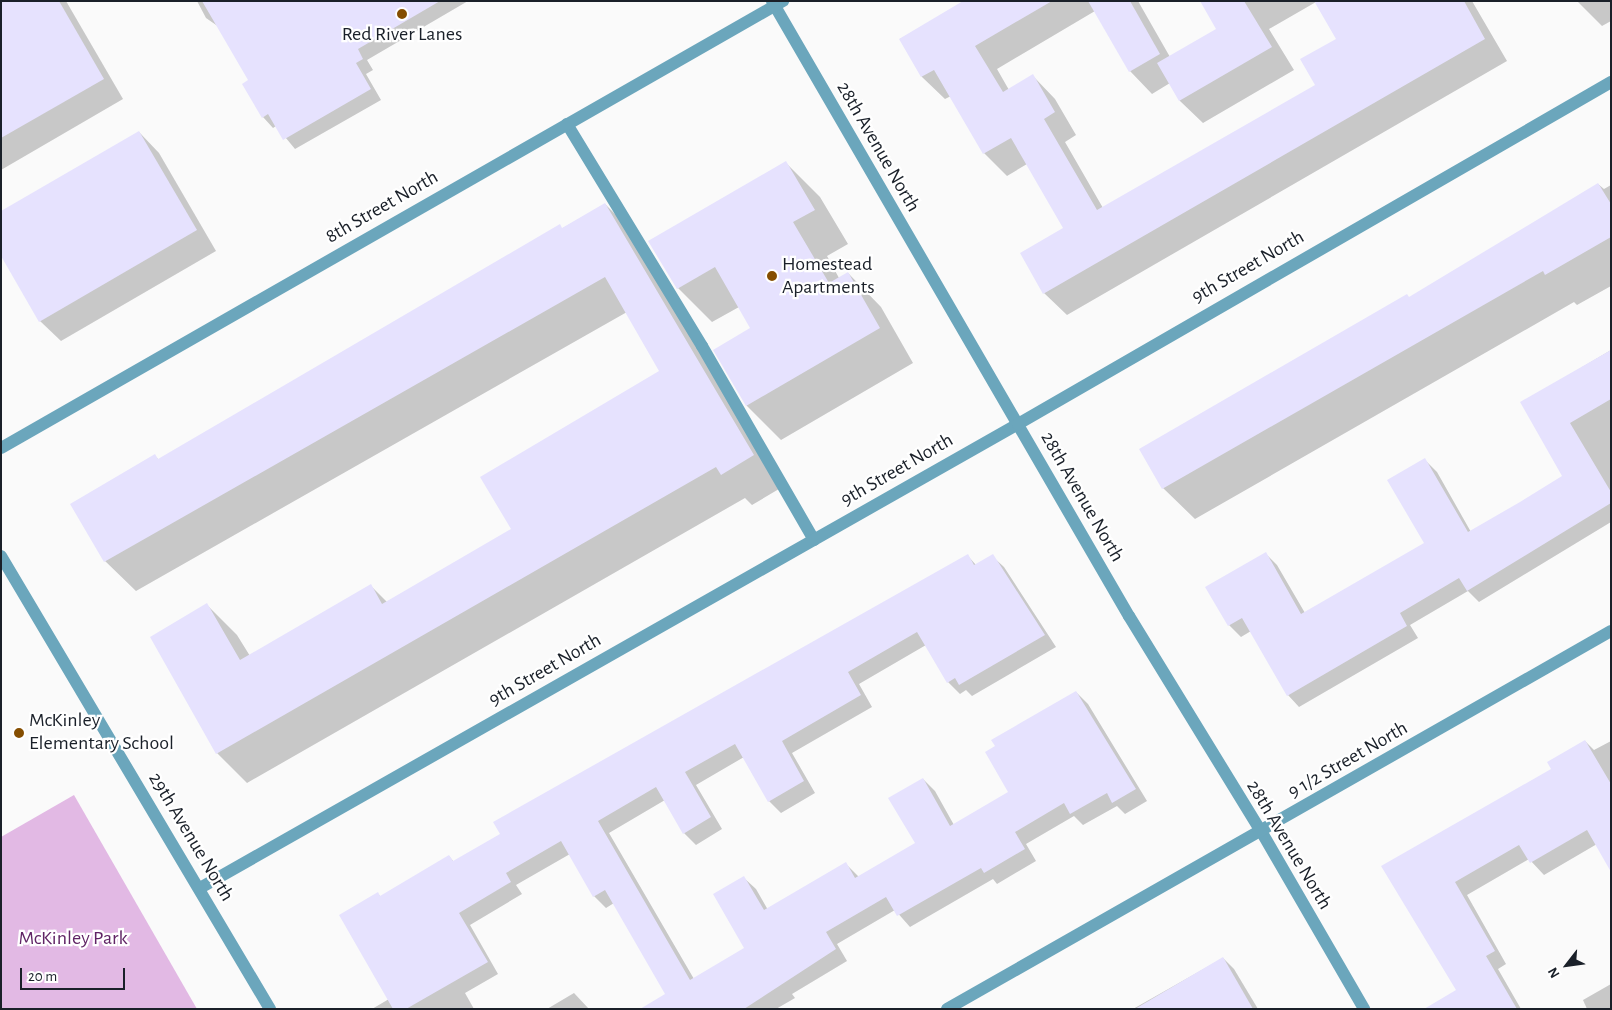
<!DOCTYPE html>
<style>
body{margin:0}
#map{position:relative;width:1612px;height:1010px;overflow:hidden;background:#fafafa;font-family:"Alegreya Sans",sans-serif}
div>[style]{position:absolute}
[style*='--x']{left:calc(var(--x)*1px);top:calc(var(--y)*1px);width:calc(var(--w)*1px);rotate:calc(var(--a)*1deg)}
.green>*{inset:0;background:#e2b9e4}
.shadow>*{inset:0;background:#0003}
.building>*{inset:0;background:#e6e2fe}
.lane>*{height:12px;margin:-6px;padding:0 6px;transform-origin:6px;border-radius:6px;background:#6ba6bc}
.street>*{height:12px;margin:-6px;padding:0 6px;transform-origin:6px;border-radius:6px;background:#6ba6bc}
.dots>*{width:14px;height:14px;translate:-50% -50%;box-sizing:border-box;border:2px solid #fff;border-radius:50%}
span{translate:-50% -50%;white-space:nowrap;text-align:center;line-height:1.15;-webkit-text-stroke:4.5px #fff;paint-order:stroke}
.poi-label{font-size:20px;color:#1a2029}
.left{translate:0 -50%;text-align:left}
.street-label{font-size:20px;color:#1a2029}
.park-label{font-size:20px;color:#602465}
.frame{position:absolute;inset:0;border:2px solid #1a2029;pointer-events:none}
.north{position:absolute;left:1542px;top:940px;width:50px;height:50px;-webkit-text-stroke:4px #fff;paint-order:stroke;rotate:240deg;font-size:14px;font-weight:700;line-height:20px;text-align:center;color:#1a2029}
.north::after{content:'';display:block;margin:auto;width:18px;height:22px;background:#1a2029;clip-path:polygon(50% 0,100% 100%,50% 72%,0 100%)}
.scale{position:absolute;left:20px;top:968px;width:105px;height:22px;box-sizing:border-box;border:2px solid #1a2029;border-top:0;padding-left:6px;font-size:15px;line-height:18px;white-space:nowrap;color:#1a2029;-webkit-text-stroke:4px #fff;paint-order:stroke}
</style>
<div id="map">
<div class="green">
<i style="clip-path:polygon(74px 795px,197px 1009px,1px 1009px,1px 837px)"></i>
</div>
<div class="shadow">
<i style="clip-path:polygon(10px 1px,66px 1px,123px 99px,1px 170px,1px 6px)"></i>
<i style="clip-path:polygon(197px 1px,468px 1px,367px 60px,373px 70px,366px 74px,381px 100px,295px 149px,276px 126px,273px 128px,263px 117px,250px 81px,219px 27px,206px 18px)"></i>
<i style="clip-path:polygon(evenodd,967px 1px,1138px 1px,1170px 57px,1218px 30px,1202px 1px,1472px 1px,1507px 61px,1067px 315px,1044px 293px,1065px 229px,1027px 164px,1007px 176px,984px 153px,951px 96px,945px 99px,922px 77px,900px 39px,967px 1px,1316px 2px,1338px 39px,1317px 85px,1103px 208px,1065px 142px,1076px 135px,1055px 99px,1033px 76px,1009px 90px,997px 69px,1095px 11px,1130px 71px,1152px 94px,1170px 83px,1180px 101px,1203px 123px,1294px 70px,1269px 29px,1316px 2px)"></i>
<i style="clip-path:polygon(1577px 1px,1611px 1px,1611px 21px,1602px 26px)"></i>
<i style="clip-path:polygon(139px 132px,159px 153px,216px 251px,61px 341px,40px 321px)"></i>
<i style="clip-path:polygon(786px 163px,820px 197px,848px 244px,827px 256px,839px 278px,848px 273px,881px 307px,913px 363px,781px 440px,747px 406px,715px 350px,752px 329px,739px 307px,712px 322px,678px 288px)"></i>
<i style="clip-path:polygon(1598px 184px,1604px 189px,1611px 185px,1611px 286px,1577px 305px,1574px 302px,1195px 519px,1163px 488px,1410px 298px)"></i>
<i style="clip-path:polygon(605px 204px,636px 235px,784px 486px,752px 505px,745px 498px,247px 783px,217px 753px,207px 605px,237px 635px,250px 656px,371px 586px,387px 602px,513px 529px,661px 371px,627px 312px,136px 591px,105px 561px,155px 456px,159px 460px)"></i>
<i style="clip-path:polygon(1611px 350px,1611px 522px,1479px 602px,1468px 591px,1410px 625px,1418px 638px,1299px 707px,1288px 695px,1251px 631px,1241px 637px,1229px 625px,1207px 588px,1266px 554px,1277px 565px,1305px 613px,1425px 544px,1425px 460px,1437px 472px,1471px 532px,1564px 477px,1522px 403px)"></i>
<i style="clip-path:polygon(968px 556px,976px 565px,992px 556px,1004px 567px,1056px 647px,972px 696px,966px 690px,960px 694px,948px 682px,926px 645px,859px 684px,872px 707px,792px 753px,815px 793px,781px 813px,769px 801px,744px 757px,696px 785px,722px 829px,696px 845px,684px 833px,665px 800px,609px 833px,694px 979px,746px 949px,744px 878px,756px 889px,768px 910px,846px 864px,859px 877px,917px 843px,923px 779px,935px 791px,954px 825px,1009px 793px,1076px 692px,1088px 704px,1147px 801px,1125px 814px,1117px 806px,1083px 825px,1074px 816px,1026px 844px,1036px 861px,997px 884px,993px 879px,910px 927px,895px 910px,837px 944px,847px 961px,792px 994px,795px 998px,776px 1009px,643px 1009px,667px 994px,614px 903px,606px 908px,594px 896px,570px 854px,516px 885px,522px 894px,470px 925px,498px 974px,465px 993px,474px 1009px,372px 1009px,389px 999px,378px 894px,381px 897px,449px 856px,454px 862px)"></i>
<i style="clip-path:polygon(1585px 741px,1594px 750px,1611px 741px,1611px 867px,1597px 844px,1544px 875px,1529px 859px,1467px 895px,1506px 964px,1498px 969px,1521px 1009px,1461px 1009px,1458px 991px,1383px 867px,1553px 770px)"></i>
<i style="clip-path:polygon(1223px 958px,1234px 969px,1258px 1009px,1133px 1009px)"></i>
<i style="clip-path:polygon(1611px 984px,1611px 1009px,1587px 1009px,1583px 1000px)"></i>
<i style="clip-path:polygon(574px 993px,589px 1009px,547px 1009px)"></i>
</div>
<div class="building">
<i style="clip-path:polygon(1px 1px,59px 1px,104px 79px,1px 138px)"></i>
<i style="clip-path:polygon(202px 1px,440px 1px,358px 49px,363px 59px,356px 63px,371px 89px,283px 140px,268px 114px,262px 118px,242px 84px,248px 80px)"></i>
<i style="clip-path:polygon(963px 1px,1052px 1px,975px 46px,1003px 92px,1033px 74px,1055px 112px,1044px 119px,1097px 210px,1315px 85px,1300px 59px,1336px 39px,1314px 1px,1464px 1px,1485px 39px,1043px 294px,1020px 253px,1063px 228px,1011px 138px,983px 154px,934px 70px,921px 77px,899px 39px)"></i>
<i style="clip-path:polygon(1088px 1px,1130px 1px,1160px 54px,1129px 72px)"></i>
<i style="clip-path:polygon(1200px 1px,1244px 1px,1272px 47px,1179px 101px,1157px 63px,1216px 29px)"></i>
<i style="clip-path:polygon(139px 131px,197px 230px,39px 322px,1px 256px,1px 211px)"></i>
<i style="clip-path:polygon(786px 161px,815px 210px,793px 222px,829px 283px,848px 272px,880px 328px,746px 406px,713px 350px,750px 328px,715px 267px,677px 289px,648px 241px)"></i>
<i style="clip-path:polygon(1598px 183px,1611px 204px,1611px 237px,1545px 275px,1543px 271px,1162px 489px,1139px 449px,1407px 294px,1409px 297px)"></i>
<i style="clip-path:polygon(605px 203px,754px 455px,721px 475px,716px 467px,216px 754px,150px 637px,207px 603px,240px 660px,371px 584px,382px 604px,511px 529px,480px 477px,659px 371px,605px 277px,104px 562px,70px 504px,155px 454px,158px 459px,560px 224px,562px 228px)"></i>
<i style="clip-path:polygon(1611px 350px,1611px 399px,1570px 423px,1611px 492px,1611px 503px,1467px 591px,1459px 578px,1400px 613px,1407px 626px,1287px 696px,1242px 618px,1228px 626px,1205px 587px,1266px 552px,1301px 614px,1424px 543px,1387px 480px,1425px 458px,1468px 532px,1520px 502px,1562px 476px,1520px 402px)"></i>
<i style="clip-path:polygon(968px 554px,974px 565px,993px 554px,1045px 635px,959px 685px,955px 678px,947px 683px,917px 632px,848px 672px,861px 695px,782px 741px,804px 781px,768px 802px,735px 744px,685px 772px,711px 817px,683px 834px,656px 787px,598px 821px,690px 980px,744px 948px,713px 894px,744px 876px,764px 910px,846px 862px,855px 878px,915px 843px,888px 798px,923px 778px,950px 826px,1008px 792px,985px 752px,995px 746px,991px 740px,1076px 691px,1136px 789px,1112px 803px,1107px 793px,1070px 814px,1064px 803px,1015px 832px,1025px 849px,984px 873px,981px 868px,897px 916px,886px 897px,826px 932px,836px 949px,744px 1009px,640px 1009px,665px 994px,605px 890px,593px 897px,561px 841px,506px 873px,511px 882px,459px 913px,488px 962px,406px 1009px,393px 1009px,339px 915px,378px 892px,380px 896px,449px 855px,453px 861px,500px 834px,493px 822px)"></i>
<i style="clip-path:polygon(1585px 740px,1611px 784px,1611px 872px,1587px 830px,1530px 863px,1519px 845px,1455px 882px,1495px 951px,1486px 956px,1517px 1009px,1424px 1009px,1456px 990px,1381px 866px,1551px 769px,1547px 762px)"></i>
<i style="clip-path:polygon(1223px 957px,1253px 1009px,1135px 1009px)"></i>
</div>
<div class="lane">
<i style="--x:567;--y:124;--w:260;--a:58.7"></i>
<i style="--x:702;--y:346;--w:224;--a:60"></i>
</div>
<div class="street">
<i style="--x:772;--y:1;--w:711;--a:59.87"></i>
<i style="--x:1129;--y:616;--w:252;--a:58.5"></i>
<i style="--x:1261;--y:831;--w:206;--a:59.9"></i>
<i style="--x:1;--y:448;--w:901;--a:-29.75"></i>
<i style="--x:1;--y:556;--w:527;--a:59.3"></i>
<i style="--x:200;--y:888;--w:940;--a:-29.56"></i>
<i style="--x:1018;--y:424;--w:685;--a:-29.97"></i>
<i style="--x:947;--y:1009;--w:764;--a:-29.65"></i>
</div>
<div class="dots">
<i style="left:402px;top:14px;background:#854e00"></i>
<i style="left:772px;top:276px;background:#854e00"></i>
<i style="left:19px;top:733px;background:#854e00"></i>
</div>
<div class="poi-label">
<span style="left:402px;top:34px">Red River Lanes</span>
<span class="left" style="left:782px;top:276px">Homestead<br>Apartments</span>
<span class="left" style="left:29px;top:732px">McKinley<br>Elementary School</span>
</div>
<div class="street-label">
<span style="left:878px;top:147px;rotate:60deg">28th Avenue North</span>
<span style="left:382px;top:207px;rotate:-30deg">8th Street North</span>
<span style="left:1248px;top:267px;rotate:-30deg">9th Street North</span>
<span style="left:897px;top:470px;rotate:-30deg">9th Street North</span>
<span style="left:1082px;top:497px;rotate:60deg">28th Avenue North</span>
<span style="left:545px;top:670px;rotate:-30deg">9th Street North</span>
<span style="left:1348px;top:760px;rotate:-30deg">9 1/2 Street North</span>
<span style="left:191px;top:837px;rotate:59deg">29th Avenue North</span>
<span style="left:1289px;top:845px;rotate:59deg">28th Avenue North</span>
</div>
<div class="park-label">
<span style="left:73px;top:938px">McKinley Park</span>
</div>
<div class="frame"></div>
<div class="north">N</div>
<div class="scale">20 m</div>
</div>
